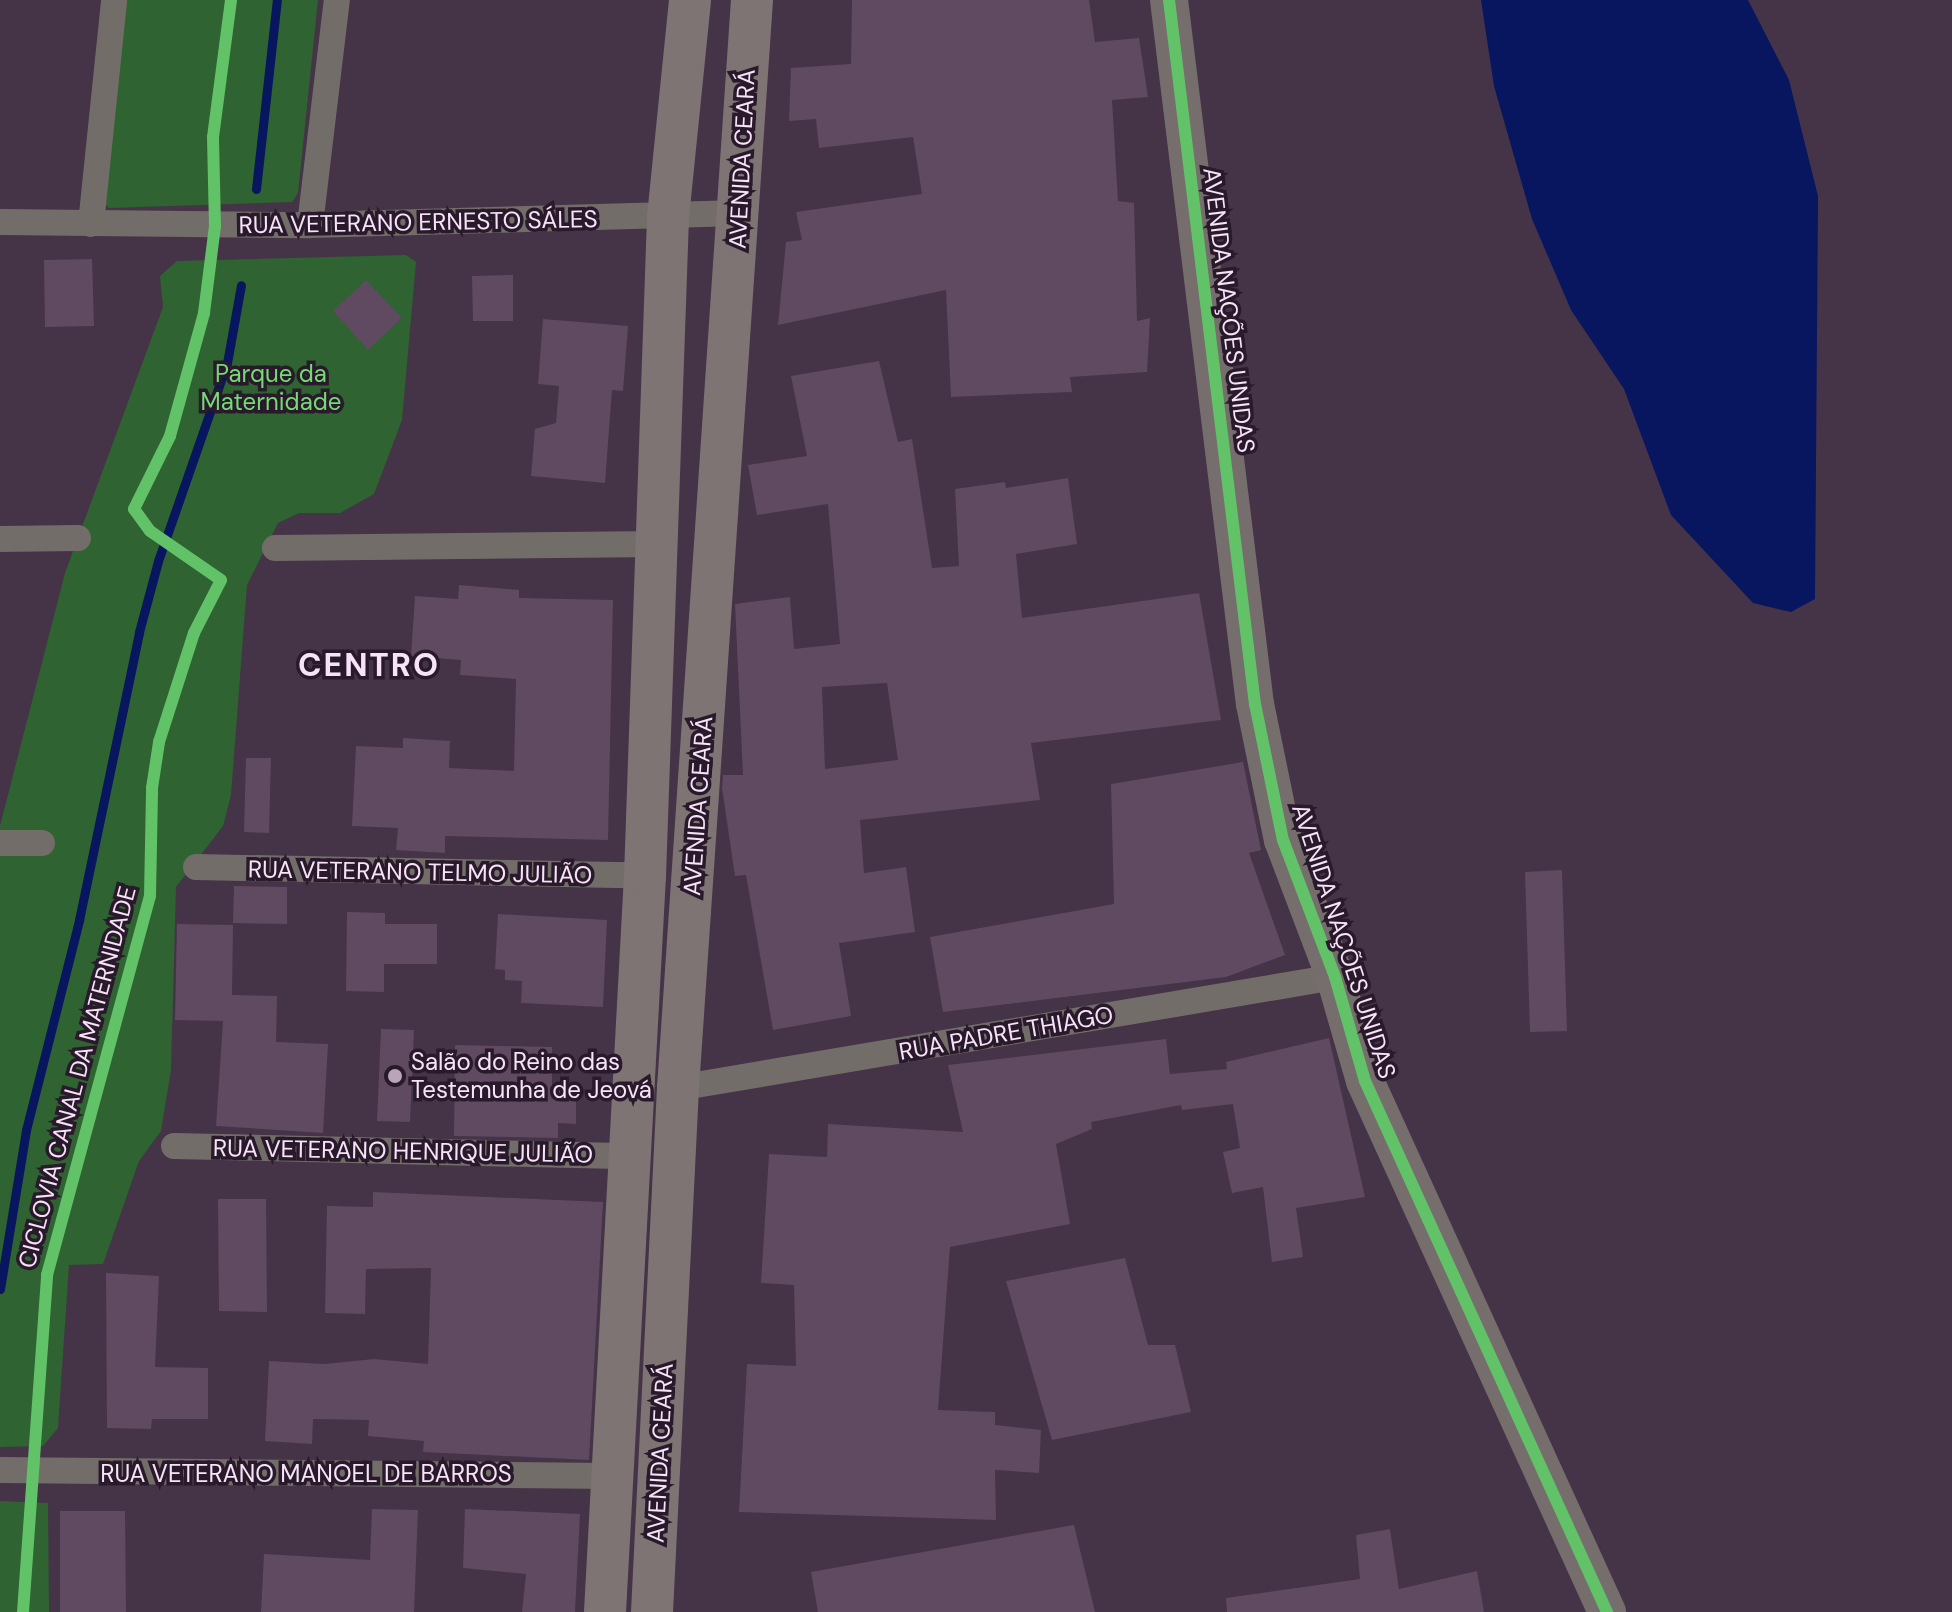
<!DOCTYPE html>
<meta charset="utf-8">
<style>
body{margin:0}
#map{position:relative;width:1952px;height:1612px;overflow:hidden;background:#453347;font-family:"DM Sans",sans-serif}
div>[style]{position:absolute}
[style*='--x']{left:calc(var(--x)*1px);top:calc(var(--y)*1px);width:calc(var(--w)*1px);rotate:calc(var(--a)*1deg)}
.green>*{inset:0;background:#2f6331}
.water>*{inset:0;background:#07165f}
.stream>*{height:9px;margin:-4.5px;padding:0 4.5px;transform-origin:4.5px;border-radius:4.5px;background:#07165f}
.building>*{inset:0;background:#5f4a61}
.street>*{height:26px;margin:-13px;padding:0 13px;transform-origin:13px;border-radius:13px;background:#736d69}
.secondary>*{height:38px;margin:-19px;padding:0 19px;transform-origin:19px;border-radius:19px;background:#766e6c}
.primary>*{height:42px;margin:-21px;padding:0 21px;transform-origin:21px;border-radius:21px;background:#7e7473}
.cycleway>*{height:12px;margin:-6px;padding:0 6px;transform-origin:6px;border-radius:6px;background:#61c268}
.dots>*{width:22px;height:22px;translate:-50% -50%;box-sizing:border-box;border:4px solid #291a2b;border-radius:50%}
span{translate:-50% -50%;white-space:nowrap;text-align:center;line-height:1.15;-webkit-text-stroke:7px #291a2b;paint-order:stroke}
.street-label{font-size:24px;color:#f7e2f8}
.park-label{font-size:24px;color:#75da76}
.poi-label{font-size:24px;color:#f7e2f8}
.left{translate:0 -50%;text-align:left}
.district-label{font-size:32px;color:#f7e2f8;font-weight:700;letter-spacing:2px}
</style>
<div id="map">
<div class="green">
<i style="clip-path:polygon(118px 0,318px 0,298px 193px,292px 202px,109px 208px,97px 197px)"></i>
<i style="clip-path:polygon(406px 255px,416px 262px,402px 420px,374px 494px,340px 513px,299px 513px,278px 523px,247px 585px,231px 795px,223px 826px,176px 887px,171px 1070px,161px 1131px,139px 1161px,103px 1264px,69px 1265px,58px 1428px,43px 1446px,0 1447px,0 826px,65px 573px,163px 307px,160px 276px,177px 261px)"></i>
<i style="clip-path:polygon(0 1501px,48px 1503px,49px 1612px,0 1612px)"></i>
</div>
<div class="water">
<i style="clip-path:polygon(1481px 0,1748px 0,1789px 80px,1818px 196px,1815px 599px,1791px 612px,1753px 603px,1671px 515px,1624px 389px,1571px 310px,1532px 219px,1494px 86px)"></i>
</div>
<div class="stream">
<i style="--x:256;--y:189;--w:190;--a:-83.7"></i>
<i style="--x:0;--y:1289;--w:161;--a:-80.7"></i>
<i style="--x:26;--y:1130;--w:217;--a:-75.8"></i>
<i style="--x:79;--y:920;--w:294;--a:-78.2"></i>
<i style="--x:139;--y:632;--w:73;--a:-75"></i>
<i style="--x:158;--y:561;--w:210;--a:-70.8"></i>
<i style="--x:227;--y:363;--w:79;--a:-79.8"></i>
</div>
<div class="building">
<i style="clip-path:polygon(852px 0,1089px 0,1095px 42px,1139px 38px,1148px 97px,1112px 100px,1118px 201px,1134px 203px,1137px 321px,1150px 318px,1147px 372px,1070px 377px,1072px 392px,951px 397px,946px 290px,778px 325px,786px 242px,802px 240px,796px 212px,922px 194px,913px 137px,819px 148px,816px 119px,789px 121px,791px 68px,851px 64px)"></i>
<i style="clip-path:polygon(92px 259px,94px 326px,45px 327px,44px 260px)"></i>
<i style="clip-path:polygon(513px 275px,513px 321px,473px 321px,472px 276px)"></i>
<i style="clip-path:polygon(366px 280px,402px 318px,368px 350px,333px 311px)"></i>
<i style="clip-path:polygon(543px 319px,628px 326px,623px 391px,612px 390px,605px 483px,531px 476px,535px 429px,556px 423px,559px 386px,538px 384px)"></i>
<i style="clip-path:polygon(evenodd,879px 361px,898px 442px,912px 439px,932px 568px,959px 566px,955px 489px,1005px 482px,1006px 488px,1068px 478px,1077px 544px,1016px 554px,1022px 618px,1199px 593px,1221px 720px,1031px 743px,1040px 800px,860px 820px,864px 873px,906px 867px,915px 932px,839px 943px,851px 1016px,773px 1030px,746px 875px,735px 876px,722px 788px,723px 775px,743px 775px,735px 604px,790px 597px,794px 649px,840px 644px,828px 504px,757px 515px,748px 465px,807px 456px,791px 376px,879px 361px,887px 683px,898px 760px,825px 769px,822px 687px,887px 683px)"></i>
<i style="clip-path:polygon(459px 585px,519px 590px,519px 598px,613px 600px,608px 840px,445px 836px,445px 853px,396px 850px,398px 828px,352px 826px,356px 746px,403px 748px,403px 738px,450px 741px,449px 768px,514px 771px,516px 679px,460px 675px,461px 660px,411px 656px,415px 596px,458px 599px)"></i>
<i style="clip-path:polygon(246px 758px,271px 758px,269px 833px,244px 832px)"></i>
<i style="clip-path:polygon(1243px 762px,1261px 850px,1249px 853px,1285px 955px,1226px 977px,943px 1012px,930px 937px,1114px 904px,1111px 784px)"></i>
<i style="clip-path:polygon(1562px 870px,1567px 1031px,1530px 1032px,1525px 872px)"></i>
<i style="clip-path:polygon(234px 886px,287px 887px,287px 924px,233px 923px)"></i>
<i style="clip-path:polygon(347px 912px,385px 913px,385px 924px,437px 924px,437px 964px,384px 964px,384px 992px,346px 991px)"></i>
<i style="clip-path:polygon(498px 914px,607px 920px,603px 1007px,521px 1003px,522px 981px,505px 980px,505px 970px,495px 969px)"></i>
<i style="clip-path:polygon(177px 924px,233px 925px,232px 995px,277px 996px,276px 1042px,328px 1044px,323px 1133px,216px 1126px,223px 1021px,175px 1020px)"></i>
<i style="clip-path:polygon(381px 1029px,414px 1030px,410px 1122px,377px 1121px)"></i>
<i style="clip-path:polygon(1329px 1038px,1365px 1197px,1296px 1208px,1303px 1257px,1272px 1262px,1263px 1187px,1232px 1193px,1223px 1152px,1240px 1148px,1233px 1104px,1182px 1110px,1181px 1105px,1091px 1122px,1092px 1129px,1056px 1144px,1070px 1224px,950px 1247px,938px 1410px,995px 1412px,995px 1425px,1041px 1430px,1039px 1473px,995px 1470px,996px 1520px,739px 1512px,747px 1364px,796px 1366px,794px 1285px,761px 1283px,769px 1154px,827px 1157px,828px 1124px,963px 1132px,948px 1065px,1166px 1039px,1170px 1074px,1227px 1069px,1226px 1062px)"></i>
<i style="clip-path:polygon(455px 1045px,552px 1047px,552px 1086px,576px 1087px,576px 1124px,558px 1123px,558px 1138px,454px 1136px)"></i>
<i style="clip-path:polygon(373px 1192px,603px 1202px,589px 1460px,423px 1452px,424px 1441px,368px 1436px,369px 1420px,313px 1419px,312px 1444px,265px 1441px,269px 1361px,324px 1364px,374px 1359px,428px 1364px,431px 1268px,366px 1269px,365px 1314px,325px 1313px,327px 1206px,373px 1207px)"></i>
<i style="clip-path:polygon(218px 1199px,266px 1199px,267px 1312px,219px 1311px)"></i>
<i style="clip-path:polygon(1125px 1258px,1148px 1345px,1175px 1345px,1191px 1412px,1052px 1440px,1006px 1281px)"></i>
<i style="clip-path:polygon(106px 1273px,159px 1276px,155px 1367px,208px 1368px,208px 1419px,152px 1419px,151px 1429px,107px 1428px)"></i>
<i style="clip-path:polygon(372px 1509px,418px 1510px,414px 1612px,261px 1612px,264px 1554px,370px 1560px)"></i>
<i style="clip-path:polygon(465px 1509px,580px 1514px,575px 1612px,522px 1612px,526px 1574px,463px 1568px)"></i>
<i style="clip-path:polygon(60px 1511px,125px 1511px,126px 1612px,60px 1612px)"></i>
<i style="clip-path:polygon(1074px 1525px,1095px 1612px,818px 1612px,811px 1572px)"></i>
<i style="clip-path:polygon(1390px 1529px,1399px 1589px,1477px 1571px,1484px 1612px,1227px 1612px,1226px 1598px,1360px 1579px,1356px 1535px)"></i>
</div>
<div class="street">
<i style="--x:0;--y:222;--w:310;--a:0.6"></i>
<i style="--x:310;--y:225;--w:430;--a:-1.6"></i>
<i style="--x:91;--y:224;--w:225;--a:-84.1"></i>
<i style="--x:310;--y:225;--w:227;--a:-83.2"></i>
<i style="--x:0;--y:539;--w:78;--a:-0.7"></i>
<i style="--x:275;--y:548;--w:385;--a:-0.6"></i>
<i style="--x:0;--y:843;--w:42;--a:0"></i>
<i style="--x:196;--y:867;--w:449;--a:1.1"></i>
<i style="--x:678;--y:1088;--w:666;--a:-9.59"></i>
<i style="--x:174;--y:1146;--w:457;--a:1.3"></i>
<i style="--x:0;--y:1470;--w:611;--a:0.56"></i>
</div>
<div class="secondary">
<i style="--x:1169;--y:0;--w:709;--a:83.04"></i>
<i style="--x:1255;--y:704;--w:139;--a:78.4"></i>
<i style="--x:1283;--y:840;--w:147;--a:69.2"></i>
<i style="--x:1335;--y:977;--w:108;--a:73.9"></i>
<i style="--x:1365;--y:1081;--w:584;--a:65.5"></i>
</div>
<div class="primary">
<i style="--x:605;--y:1612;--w:737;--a:-86.89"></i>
<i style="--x:645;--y:876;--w:659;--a:-88"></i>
<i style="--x:668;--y:217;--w:218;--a:-84.2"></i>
<i style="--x:652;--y:1612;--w:525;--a:-87.16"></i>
<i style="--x:678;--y:1088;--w:1091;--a:-86.11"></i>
</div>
<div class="cycleway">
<i style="--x:1169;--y:0;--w:709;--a:83.04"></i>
<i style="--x:1255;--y:704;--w:139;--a:78.4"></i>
<i style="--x:1283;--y:840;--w:147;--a:69.2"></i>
<i style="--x:1335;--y:977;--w:108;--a:73.9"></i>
<i style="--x:1365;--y:1081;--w:584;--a:65.5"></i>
<i style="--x:23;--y:1612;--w:338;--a:-85.9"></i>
<i style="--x:47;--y:1275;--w:393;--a:-74.8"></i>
<i style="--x:150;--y:896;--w:108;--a:-88.9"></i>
<i style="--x:152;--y:788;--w:47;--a:-81.3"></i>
<i style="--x:159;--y:742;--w:114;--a:-72.2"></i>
<i style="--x:194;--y:633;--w:59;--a:-63"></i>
<i style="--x:221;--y:580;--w:86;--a:-145.4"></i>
<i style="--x:150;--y:531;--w:27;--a:-126"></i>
<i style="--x:134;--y:509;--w:81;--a:-63.7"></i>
<i style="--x:170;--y:436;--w:128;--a:-74.5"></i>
<i style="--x:204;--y:313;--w:88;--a:-82.8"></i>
<i style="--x:215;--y:226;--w:89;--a:-91.3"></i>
<i style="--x:213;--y:137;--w:138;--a:-82.5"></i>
</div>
<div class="dots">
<i style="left:395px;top:1076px;background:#b9a5ba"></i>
</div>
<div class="street-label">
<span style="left:742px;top:159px;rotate:-87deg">AVENIDA CEARÁ</span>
<span style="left:418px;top:222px;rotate:-1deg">RUA VETERANO ERNESTO SÁLES</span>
<span style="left:1229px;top:310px;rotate:83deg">AVENIDA NAÇÕES UNIDAS</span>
<span style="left:698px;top:806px;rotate:-86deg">AVENIDA CEARÁ</span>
<span style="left:420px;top:872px;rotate:1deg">RUA VETERANO TELMO JULIÃO</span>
<span style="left:1344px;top:941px;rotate:72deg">AVENIDA NAÇÕES UNIDAS</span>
<span style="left:1006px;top:1033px;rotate:-10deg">RUA PADRE THIAGO</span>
<span style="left:77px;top:1077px;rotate:-75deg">CICLOVIA CANAL DA MATERNIDADE</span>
<span style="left:403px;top:1151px;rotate:1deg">RUA VETERANO HENRIQUE JULIÃO</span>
<span style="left:660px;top:1453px;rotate:-87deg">AVENIDA CEARÁ</span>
<span style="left:306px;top:1474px">RUA VETERANO MANOEL DE BARROS</span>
</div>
<div class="park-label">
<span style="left:271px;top:388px">Parque da<br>Maternidade</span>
</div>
<div class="poi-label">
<span class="left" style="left:411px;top:1076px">Salão do Reino das<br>Testemunha de Jeová</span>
</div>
<div class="district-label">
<span style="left:369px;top:665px">CENTRO</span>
</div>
</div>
